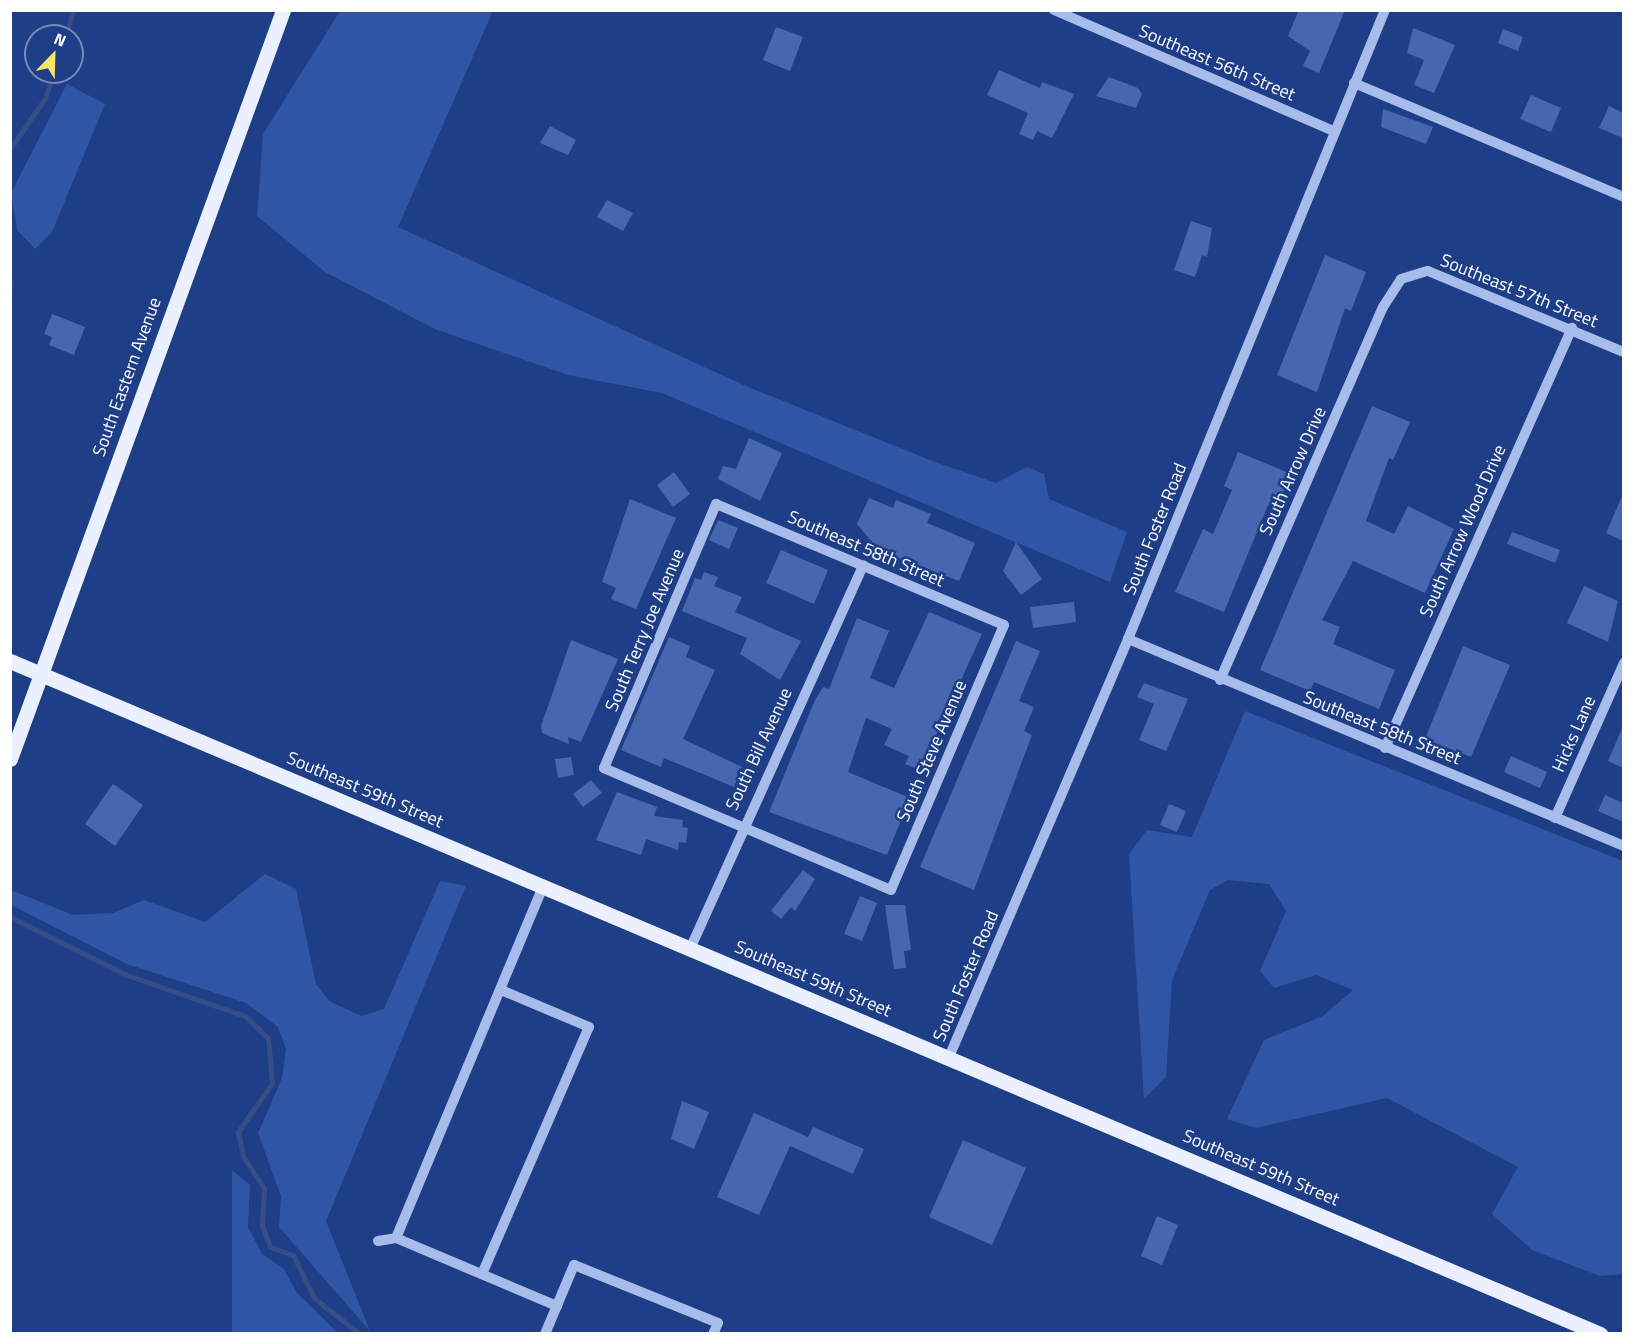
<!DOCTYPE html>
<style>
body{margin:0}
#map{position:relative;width:1634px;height:1344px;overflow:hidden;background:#1e3e87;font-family:"Titillium Web",sans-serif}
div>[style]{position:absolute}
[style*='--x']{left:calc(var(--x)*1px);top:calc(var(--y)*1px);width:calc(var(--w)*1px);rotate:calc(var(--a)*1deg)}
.green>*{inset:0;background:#3155a5}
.stream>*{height:5px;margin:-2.5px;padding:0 2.5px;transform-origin:2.5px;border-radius:2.5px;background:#374e85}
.building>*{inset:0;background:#4667b0}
.minor>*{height:10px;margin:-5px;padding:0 5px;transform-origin:5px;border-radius:5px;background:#a7bceb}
.major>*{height:15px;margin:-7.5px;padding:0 7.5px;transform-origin:7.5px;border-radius:7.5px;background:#ebf0fe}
span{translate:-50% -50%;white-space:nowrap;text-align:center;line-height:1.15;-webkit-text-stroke:5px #1e3e87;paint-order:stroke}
.street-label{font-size:18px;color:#fff}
.frame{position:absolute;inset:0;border:12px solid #fff;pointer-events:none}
.north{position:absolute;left:24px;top:24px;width:60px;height:60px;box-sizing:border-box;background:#1e3e87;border:2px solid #788bb7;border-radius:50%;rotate:23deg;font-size:16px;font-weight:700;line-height:24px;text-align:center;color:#fff}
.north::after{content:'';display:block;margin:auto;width:21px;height:27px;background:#fae366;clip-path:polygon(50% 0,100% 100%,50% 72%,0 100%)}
</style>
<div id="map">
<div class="green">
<i style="clip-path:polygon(340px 11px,493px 11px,398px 227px,748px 387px,935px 462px,996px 483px,1027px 467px,1044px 474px,1049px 499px,1127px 532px,1110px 582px,662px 393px,568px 375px,435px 329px,325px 272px,257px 216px,263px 134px)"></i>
<i style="clip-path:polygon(67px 84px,105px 104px,52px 232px,35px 249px,17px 230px,11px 193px)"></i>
<i style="clip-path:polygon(1245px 711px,1623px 861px,1623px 1274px,1600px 1276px,1532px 1250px,1492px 1214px,1518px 1167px,1387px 1098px,1256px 1128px,1227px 1119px,1264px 1040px,1323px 1016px,1353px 990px,1316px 975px,1274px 988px,1260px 971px,1286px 911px,1269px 884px,1228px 880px,1210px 890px,1172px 980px,1166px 1077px,1144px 1099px,1129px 854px,1147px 830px,1192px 837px)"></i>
<i style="clip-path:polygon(265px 874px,296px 889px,316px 984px,329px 1001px,361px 1016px,384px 1009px,440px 881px,466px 886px,326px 1221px,370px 1331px,279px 1227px,281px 1196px,258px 1133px,282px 1078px,286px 1049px,278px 1027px,246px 1003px,127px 964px,11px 905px,11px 890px,73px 915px,113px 913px,144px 900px,205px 922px)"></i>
<i style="clip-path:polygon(232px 1170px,250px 1185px,248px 1227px,262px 1254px,284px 1269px,297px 1293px,338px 1333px,232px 1333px)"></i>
</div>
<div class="stream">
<i style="--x:66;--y:36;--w:27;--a:-75"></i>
<i style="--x:10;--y:149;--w:62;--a:-55.5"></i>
<i style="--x:45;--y:98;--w:28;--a:-71"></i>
<i style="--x:10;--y:281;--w:9;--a:90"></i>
<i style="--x:10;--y:917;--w:131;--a:26.4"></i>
<i style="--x:127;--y:975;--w:125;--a:19.2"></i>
<i style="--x:245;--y:1016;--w:32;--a:44"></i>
<i style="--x:268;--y:1038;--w:45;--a:84.9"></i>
<i style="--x:272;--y:1083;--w:60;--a:124.8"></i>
<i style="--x:238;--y:1132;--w:25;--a:78"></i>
<i style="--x:243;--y:1156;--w:38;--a:57"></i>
<i style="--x:264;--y:1188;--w:37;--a:93"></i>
<i style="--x:262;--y:1225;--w:23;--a:70"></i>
<i style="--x:270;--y:1247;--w:24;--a:19"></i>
<i style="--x:293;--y:1255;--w:48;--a:64"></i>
<i style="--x:314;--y:1298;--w:58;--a:38"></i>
</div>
<div class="building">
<i style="clip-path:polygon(1299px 10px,1345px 10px,1319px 73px,1303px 66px,1310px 51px,1288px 36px)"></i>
<i style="clip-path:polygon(776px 27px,803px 37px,790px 71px,763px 60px)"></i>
<i style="clip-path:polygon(1413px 28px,1455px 45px,1434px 93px,1414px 85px,1424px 60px,1407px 53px)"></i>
<i style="clip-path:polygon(1503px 29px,1523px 37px,1518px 51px,1498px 43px)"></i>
<i style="clip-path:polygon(999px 70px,1040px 88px,1042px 82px,1074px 94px,1052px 138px,1037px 131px,1033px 140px,1019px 134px,1028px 113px,987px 95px)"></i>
<i style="clip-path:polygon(1109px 77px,1138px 88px,1142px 94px,1136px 108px,1096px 96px)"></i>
<i style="clip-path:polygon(1531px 95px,1561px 108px,1551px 132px,1520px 119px)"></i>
<i style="clip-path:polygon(1609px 106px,1623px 113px,1623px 138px,1599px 128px)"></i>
<i style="clip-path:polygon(1383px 109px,1433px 127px,1426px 144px,1381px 127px)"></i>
<i style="clip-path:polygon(550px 126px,576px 140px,568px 155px,540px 143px)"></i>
<i style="clip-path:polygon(607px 200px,633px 213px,623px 231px,597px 217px)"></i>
<i style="clip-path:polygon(1191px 221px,1212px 228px,1207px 257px,1202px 255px,1195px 277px,1174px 270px)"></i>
<i style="clip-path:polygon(1325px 255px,1366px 272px,1351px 311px,1345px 308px,1317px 392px,1277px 375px)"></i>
<i style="clip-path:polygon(52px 314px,85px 327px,74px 355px,49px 345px,52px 337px,44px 334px)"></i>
<i style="clip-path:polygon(1372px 406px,1410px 422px,1393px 460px,1389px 458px,1366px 521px,1394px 534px,1408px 506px,1454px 529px,1425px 593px,1353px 561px,1322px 620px,1340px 627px,1333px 644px,1395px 670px,1379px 709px,1314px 682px,1310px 691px,1260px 670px)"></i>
<i style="clip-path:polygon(749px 438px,782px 453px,760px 501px,718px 479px,723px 466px,736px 469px)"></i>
<i style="clip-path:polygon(1238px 452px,1291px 474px,1276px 508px,1268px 505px,1224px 612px,1175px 592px,1203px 529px,1213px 534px,1232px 490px,1224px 486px)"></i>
<i style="clip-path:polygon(674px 472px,690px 494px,673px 507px,657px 485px)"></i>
<i style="clip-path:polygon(1623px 494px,1623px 541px,1606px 533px)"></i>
<i style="clip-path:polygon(869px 498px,893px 508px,896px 500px,931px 514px,927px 523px,975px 543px,959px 581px,879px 550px,857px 524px)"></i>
<i style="clip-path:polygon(630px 499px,676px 518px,636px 609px,611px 599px,616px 588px,602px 582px)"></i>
<i style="clip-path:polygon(718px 520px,738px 528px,729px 549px,709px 540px)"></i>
<i style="clip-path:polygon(1512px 532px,1560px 550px,1555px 563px,1507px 544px)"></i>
<i style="clip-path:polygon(1016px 542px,1042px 579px,1021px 595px,1003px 571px)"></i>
<i style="clip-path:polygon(781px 550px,828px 570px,814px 604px,766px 583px)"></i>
<i style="clip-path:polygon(704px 572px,718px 577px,714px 586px,742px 597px,735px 612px,801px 641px,780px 680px,740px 654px,747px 638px,682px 611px,695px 578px,701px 580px)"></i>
<i style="clip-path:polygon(1584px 586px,1618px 601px,1608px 642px,1567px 623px)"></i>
<i style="clip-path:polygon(1074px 602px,1076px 622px,1033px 628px,1030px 607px)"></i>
<i style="clip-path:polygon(929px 612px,982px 634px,920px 770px,905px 764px,909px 756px,884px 745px,892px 729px,866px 718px,848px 772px,910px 798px,887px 855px,769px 812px,815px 700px,823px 687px,829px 689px,857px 618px,889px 631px,870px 678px,894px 688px)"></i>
<i style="clip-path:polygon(669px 637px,690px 646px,686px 657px,715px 670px,683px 739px,742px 767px,734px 787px,664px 758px,661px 767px,621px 750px)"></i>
<i style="clip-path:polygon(571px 640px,618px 659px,581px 742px,568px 737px,569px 744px,542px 733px,541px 726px)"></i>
<i style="clip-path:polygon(1016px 641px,1040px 651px,1019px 701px,1034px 707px,1024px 731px,1032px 735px,974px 890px,920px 867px)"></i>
<i style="clip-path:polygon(1463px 646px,1510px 665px,1471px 757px,1425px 739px)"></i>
<i style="clip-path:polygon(1144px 683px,1188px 699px,1166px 751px,1139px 740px,1154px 704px,1137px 697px)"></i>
<i style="clip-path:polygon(1623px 726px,1623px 768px,1608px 761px)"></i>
<i style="clip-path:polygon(1511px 756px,1547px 772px,1540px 788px,1504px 772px)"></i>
<i style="clip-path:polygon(571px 757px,574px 775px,558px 778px,555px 759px)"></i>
<i style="clip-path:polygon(591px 780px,602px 793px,583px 807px,573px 794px)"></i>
<i style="clip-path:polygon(113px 784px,143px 805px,115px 846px,85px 824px)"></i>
<i style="clip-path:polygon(617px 792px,657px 807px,654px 816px,683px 820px,682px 827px,688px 828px,686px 843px,679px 842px,678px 850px,646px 839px,641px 855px,596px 840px)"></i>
<i style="clip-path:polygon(1605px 795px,1623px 803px,1623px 822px,1598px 811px)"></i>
<i style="clip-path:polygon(1169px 804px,1186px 811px,1177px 832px,1160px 825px)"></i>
<i style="clip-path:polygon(803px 870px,815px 879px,795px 911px,791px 907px,781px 919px,771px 911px)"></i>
<i style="clip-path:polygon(860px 896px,877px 903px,862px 941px,844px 934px)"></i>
<i style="clip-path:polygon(885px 905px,905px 905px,911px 950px,904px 951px,906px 968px,894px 969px)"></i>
<i style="clip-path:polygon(682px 1101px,709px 1112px,694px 1149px,671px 1139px)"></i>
<i style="clip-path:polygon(754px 1113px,808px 1137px,813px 1127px,864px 1149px,853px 1174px,790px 1146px,759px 1215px,717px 1197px)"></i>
<i style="clip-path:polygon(963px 1140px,1026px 1168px,992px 1245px,929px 1217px)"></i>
<i style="clip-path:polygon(1157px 1216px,1178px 1225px,1162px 1265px,1141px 1256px)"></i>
</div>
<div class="minor">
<i style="--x:1054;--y:10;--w:304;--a:23.4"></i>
<i style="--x:1354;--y:83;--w:293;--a:22.9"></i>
<i style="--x:716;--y:504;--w:312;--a:22.8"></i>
<i style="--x:1004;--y:625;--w:288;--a:113.1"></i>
<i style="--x:891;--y:890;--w:312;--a:-157"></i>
<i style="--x:604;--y:768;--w:287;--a:-67"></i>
<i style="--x:1128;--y:639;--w:537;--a:22.65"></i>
<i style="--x:1220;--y:680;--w:407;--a:-66.4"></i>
<i style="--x:1383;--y:307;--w:33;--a:-57"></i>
<i style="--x:1401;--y:279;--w:28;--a:-17"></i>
<i style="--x:1428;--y:271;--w:212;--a:22.5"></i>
<i style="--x:1385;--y:748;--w:460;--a:-66"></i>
<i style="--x:1555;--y:818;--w:170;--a:-66"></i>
<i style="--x:690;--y:949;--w:421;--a:-65.7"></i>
<i style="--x:949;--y:1057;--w:455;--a:-66.8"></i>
<i style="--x:1128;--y:639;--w:679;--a:-67.78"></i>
<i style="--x:396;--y:1238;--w:175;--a:22.9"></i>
<i style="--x:378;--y:1241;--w:18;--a:-9"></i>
<i style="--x:396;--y:1238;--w:381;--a:-67.3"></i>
<i style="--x:482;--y:1274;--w:269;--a:-66.6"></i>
<i style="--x:589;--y:1027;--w:95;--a:-157.2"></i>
<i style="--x:545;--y:1334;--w:75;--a:-67.2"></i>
<i style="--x:574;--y:1265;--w:155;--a:21.9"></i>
<i style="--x:718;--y:1323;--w:12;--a:114"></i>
</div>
<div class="major">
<i style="--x:10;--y:661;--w:1727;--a:22.94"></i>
<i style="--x:10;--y:759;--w:797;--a:-69.97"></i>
</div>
<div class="street-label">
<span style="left:1217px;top:63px;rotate:23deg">Southeast 56th Street</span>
<span style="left:1519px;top:291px;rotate:22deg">Southeast 57th Street</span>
<span style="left:127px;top:377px;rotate:-70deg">South Eastern Avenue</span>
<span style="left:1293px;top:471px;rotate:-66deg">South Arrow Drive</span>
<span style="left:1155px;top:529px;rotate:-68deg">South Foster Road</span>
<span style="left:1463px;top:531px;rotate:-66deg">South Arrow Wood Drive</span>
<span style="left:866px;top:549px;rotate:23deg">Southeast 58th Street</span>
<span style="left:645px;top:630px;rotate:-67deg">South Terry Joe Avenue</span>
<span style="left:1382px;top:728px;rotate:22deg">Southeast 58th Street</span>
<span style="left:1574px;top:734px;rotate:-66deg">Hicks Lane</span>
<span style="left:759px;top:749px;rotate:-65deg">South Bill Avenue</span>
<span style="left:932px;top:751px;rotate:-67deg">South Steve Avenue</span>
<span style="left:365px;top:790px;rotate:23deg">Southeast 59th Street</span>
<span style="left:966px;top:976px;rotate:-67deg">South Foster Road</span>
<span style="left:813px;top:979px;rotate:23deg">Southeast 59th Street</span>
<span style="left:1261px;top:1168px;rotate:23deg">Southeast 59th Street</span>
</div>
<div class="frame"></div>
<div class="north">N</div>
</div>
